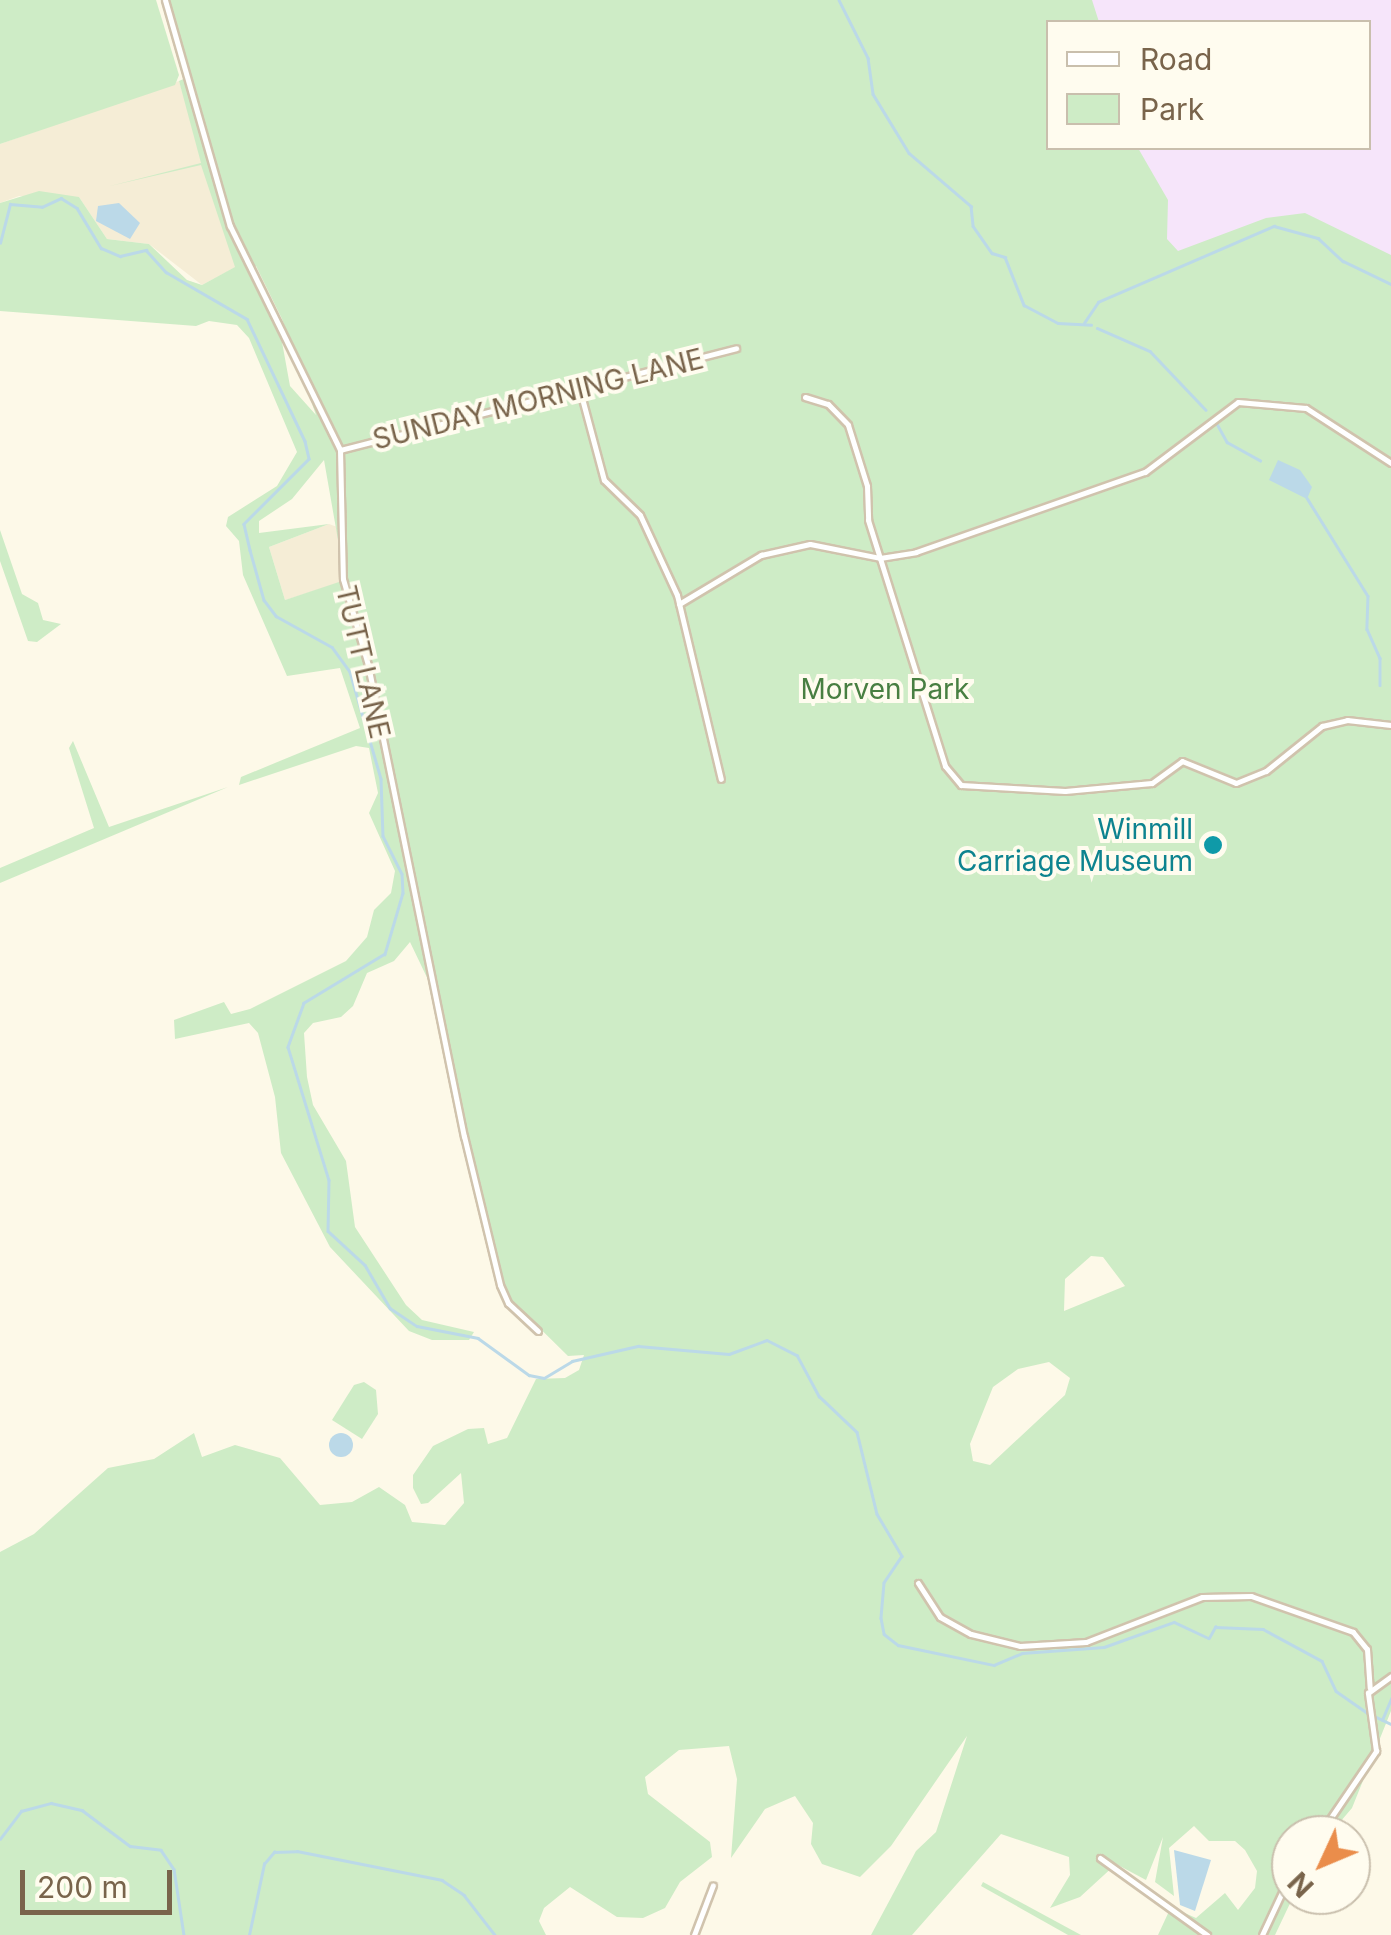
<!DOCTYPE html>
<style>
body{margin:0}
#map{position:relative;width:1391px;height:1935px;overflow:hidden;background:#fdf9e8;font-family:Inter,sans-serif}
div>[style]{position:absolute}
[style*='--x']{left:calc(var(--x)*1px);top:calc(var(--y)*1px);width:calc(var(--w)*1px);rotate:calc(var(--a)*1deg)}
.residential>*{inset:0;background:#f5edd6}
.education>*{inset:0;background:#f6e5fa}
.green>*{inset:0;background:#ceecc6}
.water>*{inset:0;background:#bbd9e8}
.round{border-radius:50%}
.stream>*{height:2.5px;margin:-1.25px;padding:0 1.25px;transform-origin:1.25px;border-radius:1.25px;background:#bbd9e8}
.roads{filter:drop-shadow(2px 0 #d0c3ad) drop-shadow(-2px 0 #d0c3ad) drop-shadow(0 2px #d0c3ad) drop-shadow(0 -2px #d0c3ad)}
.minor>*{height:5px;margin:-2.5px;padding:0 2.5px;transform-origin:2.5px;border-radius:2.5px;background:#fff}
.dots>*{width:28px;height:28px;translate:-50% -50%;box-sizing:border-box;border:5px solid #fffcef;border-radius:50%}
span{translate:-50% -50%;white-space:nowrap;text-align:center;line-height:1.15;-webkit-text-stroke:8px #fffcef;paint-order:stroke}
.street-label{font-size:28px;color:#79644b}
.park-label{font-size:28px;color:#487f42}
.culture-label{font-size:28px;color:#0d838f}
.right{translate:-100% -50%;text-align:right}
.legend{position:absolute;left:1046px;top:20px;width:325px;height:130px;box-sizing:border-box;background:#fffcef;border:2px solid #c9bfad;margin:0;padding:12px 18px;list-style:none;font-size:30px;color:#79644b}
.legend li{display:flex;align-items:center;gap:20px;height:50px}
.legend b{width:50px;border:2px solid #c9bfad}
.north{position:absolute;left:1271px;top:1815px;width:100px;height:100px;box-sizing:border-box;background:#fffcef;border:2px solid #c9bfad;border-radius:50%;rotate:226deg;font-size:28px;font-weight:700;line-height:40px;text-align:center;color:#79644b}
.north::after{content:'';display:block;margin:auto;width:35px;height:45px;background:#ea8d4b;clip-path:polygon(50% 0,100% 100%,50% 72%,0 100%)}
.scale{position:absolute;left:20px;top:1870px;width:152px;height:45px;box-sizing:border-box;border:5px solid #79644b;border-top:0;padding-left:12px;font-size:30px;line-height:35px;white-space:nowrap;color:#79644b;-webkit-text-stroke:8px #fffcef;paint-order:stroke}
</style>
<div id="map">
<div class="residential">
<i style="clip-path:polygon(179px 81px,236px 267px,202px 285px,149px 244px,107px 239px,79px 197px,19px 196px,0 203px,0 144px)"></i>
<i style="clip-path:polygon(329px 524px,340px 528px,343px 582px,285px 600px,269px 547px)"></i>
</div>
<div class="education">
<i style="clip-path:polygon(1085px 0,1391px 0,1391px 258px,1168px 265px,1131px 148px,1368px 148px,1368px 22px,1092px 22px)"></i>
</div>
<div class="green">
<i style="clip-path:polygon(0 0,156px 0,179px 75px,175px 85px,0 144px)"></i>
<i style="clip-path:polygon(evenodd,164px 0,1092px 0,1099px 22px,1048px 22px,1048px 148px,1138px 148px,1168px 200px,1167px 239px,1178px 251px,1266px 218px,1305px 213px,1391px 255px,1391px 1711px,1352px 1808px,1329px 1835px,1291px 1835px,1294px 1895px,1275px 1935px,1158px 1935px,1171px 1907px,1196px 1918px,1225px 1893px,1238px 1910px,1255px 1888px,1257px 1871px,1245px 1850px,1235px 1841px,1209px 1841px,1194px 1826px,1169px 1848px,1174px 1896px,1155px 1882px,1163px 1837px,1146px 1880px,1116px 1864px,1080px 1897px,1050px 1908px,1070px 1875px,1069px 1857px,1001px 1834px,912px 1935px,871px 1935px,916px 1851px,936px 1832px,967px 1736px,891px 1846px,860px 1877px,822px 1864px,811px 1844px,813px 1823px,795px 1796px,765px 1809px,731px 1858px,737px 1779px,729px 1746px,679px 1750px,645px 1777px,648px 1794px,710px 1842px,712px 1857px,680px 1882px,665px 1908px,643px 1918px,617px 1917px,570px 1887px,544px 1908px,539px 1921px,546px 1935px,0 1935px,0 1552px,34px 1534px,108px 1468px,154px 1459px,194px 1433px,202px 1457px,235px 1445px,280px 1458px,320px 1505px,352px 1502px,379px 1487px,405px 1505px,412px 1522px,445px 1525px,464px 1503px,461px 1473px,428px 1503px,421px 1504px,413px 1488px,413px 1475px,433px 1446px,468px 1429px,484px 1428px,488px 1444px,507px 1438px,536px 1379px,565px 1378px,579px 1370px,584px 1355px,568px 1356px,508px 1297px,432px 988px,410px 942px,394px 961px,367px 973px,353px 1006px,341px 1017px,313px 1023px,304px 1033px,307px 1077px,313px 1105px,346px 1161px,355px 1227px,406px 1305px,422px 1320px,474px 1332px,469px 1340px,432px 1340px,409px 1331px,330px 1247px,281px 1153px,275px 1097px,258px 1033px,249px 1023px,175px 1039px,174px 1020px,224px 1002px,231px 1014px,250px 1009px,346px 961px,367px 937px,374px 910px,391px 893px,395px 871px,369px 813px,378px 793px,369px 748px,356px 746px,239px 785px,241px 777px,360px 728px,340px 668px,287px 676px,243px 575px,239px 541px,226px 526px,228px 517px,277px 486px,297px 452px,249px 338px,237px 325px,209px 321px,196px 326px,0 311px,0 203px,39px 191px,79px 197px,107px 239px,149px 244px,187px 280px,202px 285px,235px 267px,201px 165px,110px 186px,201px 163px,179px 81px,190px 76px,164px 0,248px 266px,256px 266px,282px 319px,316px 415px,290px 386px,280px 331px,248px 266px,164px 0,324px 460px,345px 580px,285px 600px,269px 547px,329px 524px,259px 533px,259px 521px,292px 499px,324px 460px,164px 0,1091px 1256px,1103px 1257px,1125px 1286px,1064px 1311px,1065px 1279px,1091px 1256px,164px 0,1049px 1362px,1070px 1378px,1065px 1395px,990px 1465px,973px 1461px,970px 1444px,993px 1387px,1018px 1369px,1049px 1362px)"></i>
<i style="clip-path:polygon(0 530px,22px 594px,38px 603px,43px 620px,61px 624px,37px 642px,28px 641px,0 561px)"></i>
<i style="clip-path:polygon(73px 741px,109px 827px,228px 787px,0 883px,0 868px,94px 828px,69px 748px)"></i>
<i style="clip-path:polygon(364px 1382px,376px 1390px,378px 1414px,362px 1439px,332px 1420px,354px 1385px)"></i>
<i style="clip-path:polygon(983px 1882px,1081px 1935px,1068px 1935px,981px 1886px)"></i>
</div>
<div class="water">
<i style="clip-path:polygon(119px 203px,140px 223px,130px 239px,96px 221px,98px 206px)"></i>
<i style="clip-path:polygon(1278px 460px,1300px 470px,1312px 487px,1307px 499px,1269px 480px)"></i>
<i class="round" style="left:329px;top:1433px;width:24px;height:24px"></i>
<i style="clip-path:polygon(1174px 1850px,1211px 1860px,1195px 1911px,1180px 1905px)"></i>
</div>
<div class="stream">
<i style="--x:839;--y:0;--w:65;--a:63.4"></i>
<i style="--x:868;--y:58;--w:36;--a:82"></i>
<i style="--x:873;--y:94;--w:69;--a:58.6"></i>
<i style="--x:909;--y:153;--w:82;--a:40.5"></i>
<i style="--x:971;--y:206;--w:20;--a:84"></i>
<i style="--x:973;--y:226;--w:33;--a:55"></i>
<i style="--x:992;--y:253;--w:14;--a:17"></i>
<i style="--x:1005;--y:257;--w:52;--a:68.4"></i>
<i style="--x:1024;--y:305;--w:38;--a:28"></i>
<i style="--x:1058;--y:323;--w:33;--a:3"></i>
<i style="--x:0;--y:243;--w:40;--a:-75.6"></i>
<i style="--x:10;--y:204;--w:32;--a:5"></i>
<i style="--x:42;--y:207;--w:21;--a:-25"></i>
<i style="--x:61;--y:198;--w:19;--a:32"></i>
<i style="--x:77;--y:208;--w:47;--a:59"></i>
<i style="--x:101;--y:248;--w:21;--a:23"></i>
<i style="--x:120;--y:256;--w:27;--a:-13"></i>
<i style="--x:146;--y:250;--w:30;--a:48"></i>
<i style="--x:166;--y:272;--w:94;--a:30.1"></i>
<i style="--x:247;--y:319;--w:135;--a:64.6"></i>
<i style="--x:305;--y:441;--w:18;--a:77"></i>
<i style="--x:309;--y:459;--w:92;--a:135"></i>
<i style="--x:244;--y:524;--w:27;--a:77"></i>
<i style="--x:250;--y:550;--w:52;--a:74.4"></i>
<i style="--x:264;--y:600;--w:20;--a:53"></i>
<i style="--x:276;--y:616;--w:64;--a:29"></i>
<i style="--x:332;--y:647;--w:31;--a:54"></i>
<i style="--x:350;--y:672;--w:111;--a:73.8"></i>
<i style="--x:381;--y:779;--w:57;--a:88"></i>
<i style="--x:383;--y:836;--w:42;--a:63.4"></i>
<i style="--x:402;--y:874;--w:19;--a:87"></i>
<i style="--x:403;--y:893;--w:64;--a:106.4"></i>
<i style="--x:385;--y:954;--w:95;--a:148.8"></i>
<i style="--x:304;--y:1003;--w:47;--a:110"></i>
<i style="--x:288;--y:1047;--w:139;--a:72.9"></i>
<i style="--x:329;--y:1180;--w:51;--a:91.1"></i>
<i style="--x:328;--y:1231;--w:50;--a:42.6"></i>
<i style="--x:365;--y:1265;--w:50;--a:59.8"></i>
<i style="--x:390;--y:1308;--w:32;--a:34"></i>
<i style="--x:417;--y:1326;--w:62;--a:11.1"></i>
<i style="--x:478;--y:1338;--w:63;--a:36"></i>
<i style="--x:529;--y:1375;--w:15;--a:11"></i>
<i style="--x:544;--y:1378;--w:33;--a:-31"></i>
<i style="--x:572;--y:1361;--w:68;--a:-12.8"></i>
<i style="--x:638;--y:1346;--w:91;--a:5"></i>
<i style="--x:729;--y:1354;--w:40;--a:-20.2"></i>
<i style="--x:767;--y:1340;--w:34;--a:27"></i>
<i style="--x:797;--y:1355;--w:47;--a:61.8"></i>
<i style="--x:819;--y:1396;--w:52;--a:43.5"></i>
<i style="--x:857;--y:1432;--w:84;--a:76.3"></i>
<i style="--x:877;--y:1514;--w:49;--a:59.2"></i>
<i style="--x:902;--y:1556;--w:32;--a:124"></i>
<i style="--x:884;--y:1583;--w:35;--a:95"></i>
<i style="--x:881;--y:1618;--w:16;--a:79"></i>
<i style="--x:884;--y:1634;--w:18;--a:38"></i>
<i style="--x:898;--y:1645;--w:98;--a:11.8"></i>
<i style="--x:994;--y:1665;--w:30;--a:-23"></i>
<i style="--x:1022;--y:1653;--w:82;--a:-4.2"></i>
<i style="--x:1104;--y:1647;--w:74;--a:-19.7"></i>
<i style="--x:1174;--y:1622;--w:38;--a:25"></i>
<i style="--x:1209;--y:1638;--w:13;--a:-61"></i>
<i style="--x:1215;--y:1627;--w:48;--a:2.4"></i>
<i style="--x:1263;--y:1629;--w:67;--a:28.5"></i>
<i style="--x:1322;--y:1661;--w:33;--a:65"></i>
<i style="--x:1336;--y:1691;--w:38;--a:35"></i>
<i style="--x:1084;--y:323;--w:25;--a:-56"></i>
<i style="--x:1098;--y:302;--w:192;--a:-23.4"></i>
<i style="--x:1274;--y:226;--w:46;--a:15.3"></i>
<i style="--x:1318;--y:238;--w:34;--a:43"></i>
<i style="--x:1343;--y:261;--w:53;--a:25.6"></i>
<i style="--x:1097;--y:328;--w:58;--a:23.5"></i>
<i style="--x:1150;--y:351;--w:81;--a:46.5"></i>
<i style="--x:1216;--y:422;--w:23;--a:61"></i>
<i style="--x:1227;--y:442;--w:38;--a:29"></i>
<i style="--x:1307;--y:498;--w:115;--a:58.1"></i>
<i style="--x:1368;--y:596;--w:33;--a:92"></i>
<i style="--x:1367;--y:629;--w:32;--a:66"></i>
<i style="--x:1380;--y:658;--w:27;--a:90"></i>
<i style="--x:1374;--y:1716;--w:19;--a:25"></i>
<i style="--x:1382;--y:1720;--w:23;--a:-67"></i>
<i style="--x:0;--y:1839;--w:35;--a:-53"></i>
<i style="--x:21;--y:1811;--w:31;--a:-15"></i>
<i style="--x:51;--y:1803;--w:32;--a:13"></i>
<i style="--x:82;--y:1810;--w:60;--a:36.9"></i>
<i style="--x:130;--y:1846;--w:31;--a:7"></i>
<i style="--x:161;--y:1850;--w:23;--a:56"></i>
<i style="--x:174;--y:1869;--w:67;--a:81.4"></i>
<i style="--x:249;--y:1935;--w:73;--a:-78.1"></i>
<i style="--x:264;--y:1864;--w:16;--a:-50"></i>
<i style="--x:274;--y:1852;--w:23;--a:-2"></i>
<i style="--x:297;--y:1851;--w:148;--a:11.3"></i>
<i style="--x:442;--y:1880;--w:27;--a:34"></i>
<i style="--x:464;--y:1895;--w:51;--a:52.2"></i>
</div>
<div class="roads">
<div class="minor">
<i style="--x:165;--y:0;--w:235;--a:74"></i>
<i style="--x:230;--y:226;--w:250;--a:63.8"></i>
<i style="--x:340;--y:450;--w:129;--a:88.7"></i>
<i style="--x:343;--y:579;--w:90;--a:73.8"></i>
<i style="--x:368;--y:665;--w:481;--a:78.5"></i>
<i style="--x:464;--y:1136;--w:153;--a:76.4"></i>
<i style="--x:500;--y:1285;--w:20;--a:66"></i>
<i style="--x:508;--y:1303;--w:41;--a:43"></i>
<i style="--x:579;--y:387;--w:96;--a:75"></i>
<i style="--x:604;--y:480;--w:50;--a:44.2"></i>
<i style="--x:640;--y:515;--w:88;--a:65.2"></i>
<i style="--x:677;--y:595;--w:189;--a:76.6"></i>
<i style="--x:805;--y:397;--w:24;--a:17"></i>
<i style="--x:828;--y:404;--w:29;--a:46"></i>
<i style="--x:848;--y:425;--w:64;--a:72.7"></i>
<i style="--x:867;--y:486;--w:34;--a:88"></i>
<i style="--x:868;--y:520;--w:258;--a:72.6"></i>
<i style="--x:945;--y:766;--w:25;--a:50"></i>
<i style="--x:961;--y:785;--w:104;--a:3.3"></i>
<i style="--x:1065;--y:791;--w:87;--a:-5.3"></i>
<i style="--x:1152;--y:783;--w:37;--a:-36"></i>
<i style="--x:1182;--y:761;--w:58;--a:22.2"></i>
<i style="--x:1236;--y:783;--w:32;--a:-22"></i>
<i style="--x:1266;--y:771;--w:72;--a:-38.8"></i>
<i style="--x:1322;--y:726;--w:26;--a:-13"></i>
<i style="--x:1347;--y:720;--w:44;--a:6.5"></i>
<i style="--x:340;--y:450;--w:409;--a:-14.4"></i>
<i style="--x:679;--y:604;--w:96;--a:-30.9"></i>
<i style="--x:761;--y:555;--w:50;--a:-12.7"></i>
<i style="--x:810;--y:544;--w:71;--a:11.3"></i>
<i style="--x:880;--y:558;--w:36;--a:-9"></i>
<i style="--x:916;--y:552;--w:243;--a:-19.3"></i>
<i style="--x:1145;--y:472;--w:116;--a:-37"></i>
<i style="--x:1238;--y:402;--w:68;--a:5"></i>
<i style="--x:1306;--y:408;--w:101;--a:32.9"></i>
<i style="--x:918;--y:1583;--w:40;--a:57.1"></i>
<i style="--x:940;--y:1617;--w:35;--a:29"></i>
<i style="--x:971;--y:1634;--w:50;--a:13.8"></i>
<i style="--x:1020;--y:1646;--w:66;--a:-3.5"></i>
<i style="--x:1086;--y:1642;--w:124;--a:-21.2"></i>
<i style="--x:1202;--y:1597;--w:49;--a:-1.2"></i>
<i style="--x:1251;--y:1596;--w:108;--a:19.4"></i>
<i style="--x:1353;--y:1632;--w:22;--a:51"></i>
<i style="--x:1367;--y:1649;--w:39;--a:86"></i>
<i style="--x:1319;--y:1835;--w:102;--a:-55.8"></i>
<i style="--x:1376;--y:1751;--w:59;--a:-97.9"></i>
<i style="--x:1368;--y:1693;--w:29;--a:-36"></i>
<i style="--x:1100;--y:1858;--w:132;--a:35.7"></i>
<i style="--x:694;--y:1935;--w:53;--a:-69.2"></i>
<i style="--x:1262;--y:1935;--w:68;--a:-64.9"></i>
</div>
</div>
<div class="dots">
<i style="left:1213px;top:845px;background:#0f9aa8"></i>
</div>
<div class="street-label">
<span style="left:538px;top:399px;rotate:-14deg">SUNDAY MORNING LANE</span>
<span style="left:363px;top:662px;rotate:77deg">TUTT LANE</span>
</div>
<div class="park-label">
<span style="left:885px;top:689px">Morven Park</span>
</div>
<div class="culture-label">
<span class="right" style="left:1193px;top:845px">Winmill<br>Carriage Museum</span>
</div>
<ul class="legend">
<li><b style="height:12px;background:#fff"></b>Road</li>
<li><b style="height:28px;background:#ceecc6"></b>Park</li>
</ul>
<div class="north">N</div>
<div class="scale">200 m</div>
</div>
